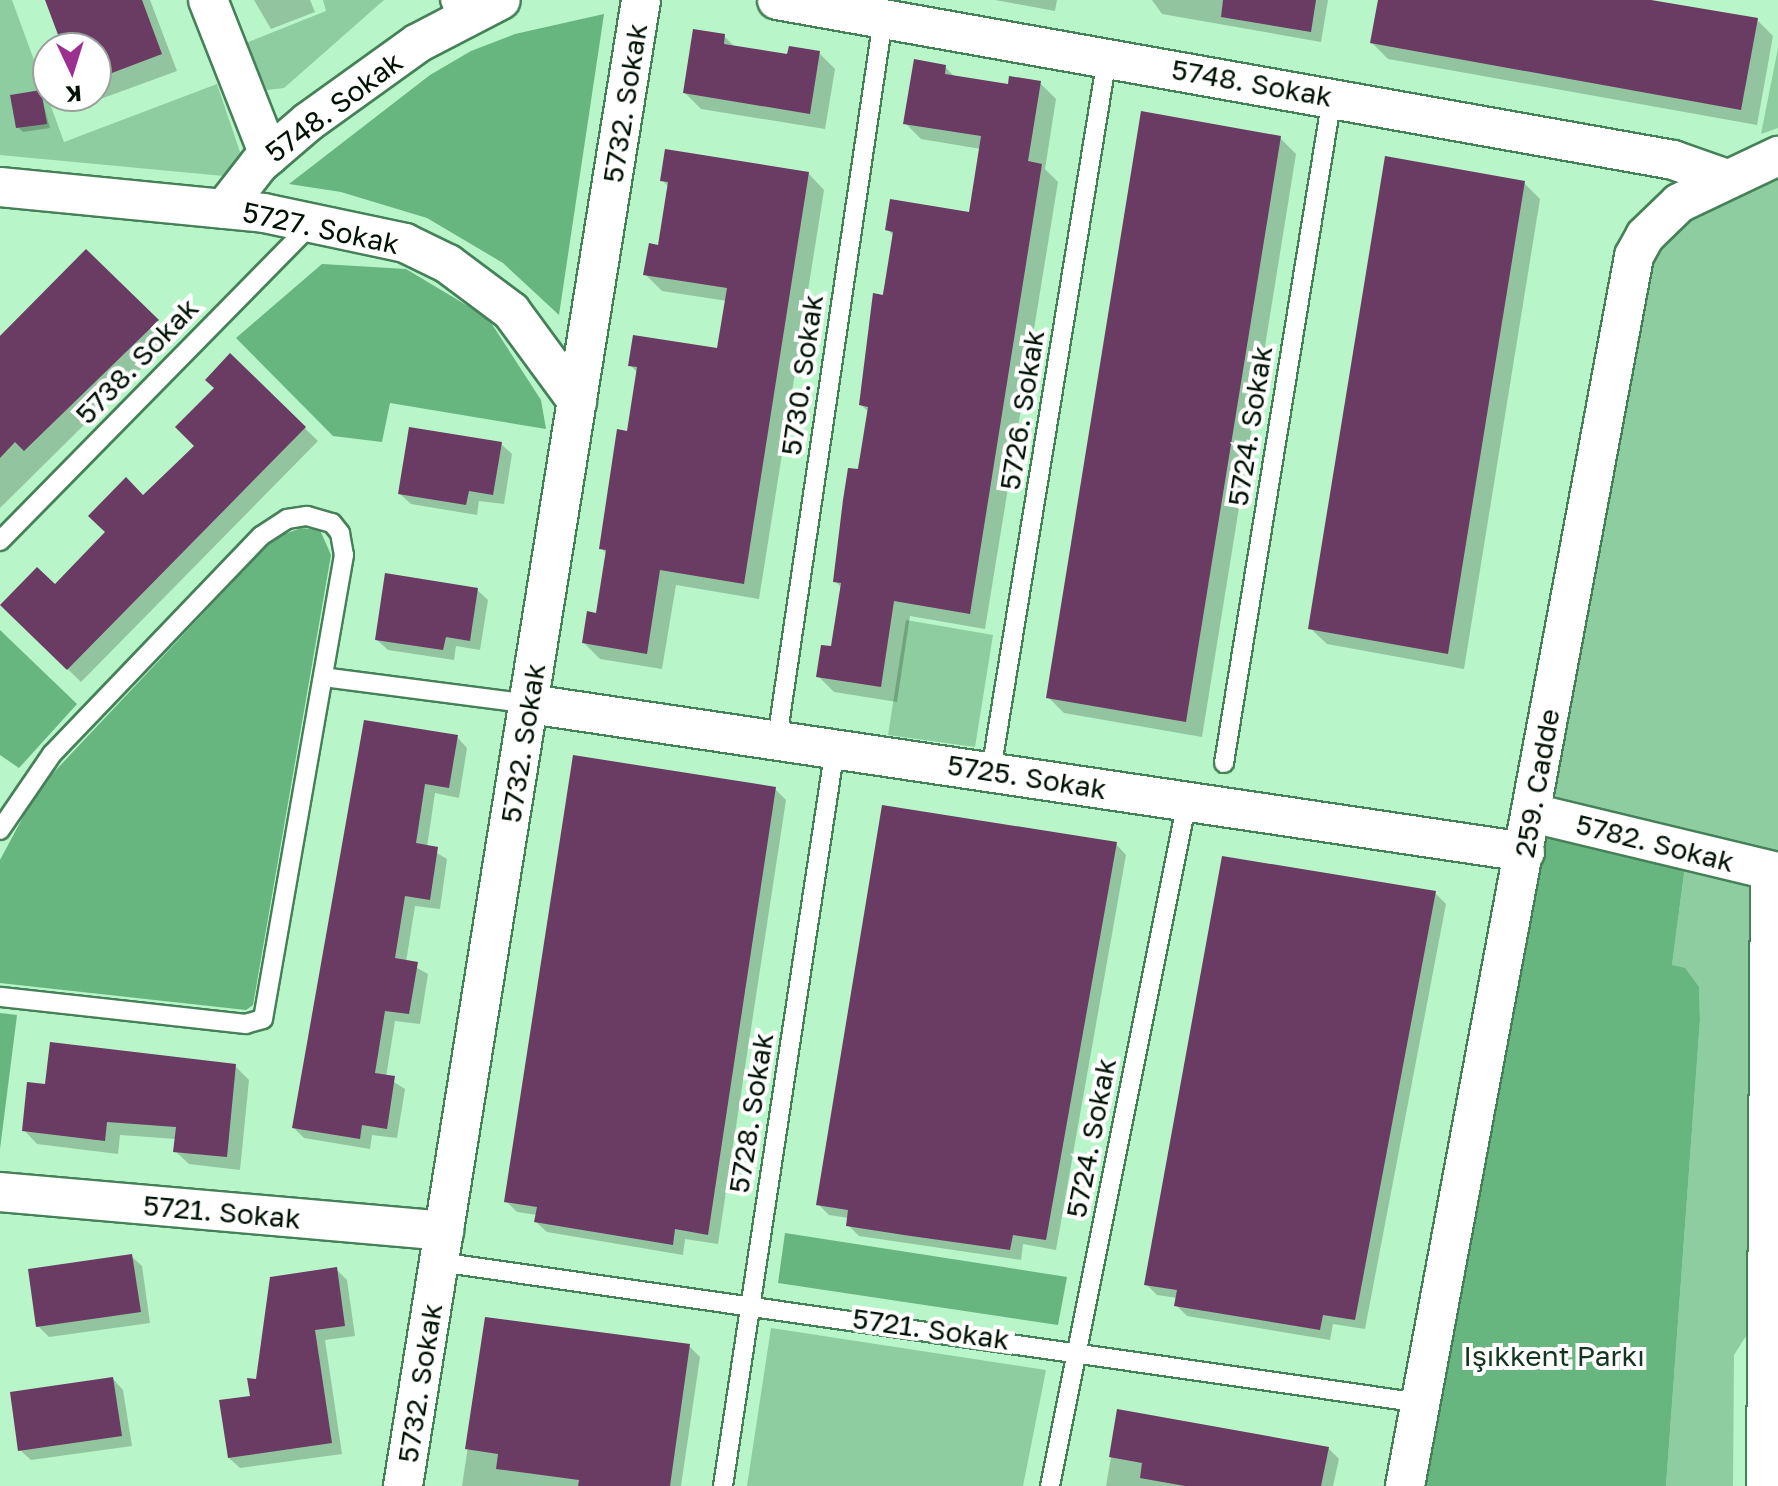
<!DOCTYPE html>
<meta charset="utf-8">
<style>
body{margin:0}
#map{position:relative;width:1778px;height:1486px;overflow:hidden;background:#b8f5c8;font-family:"Golos Text",sans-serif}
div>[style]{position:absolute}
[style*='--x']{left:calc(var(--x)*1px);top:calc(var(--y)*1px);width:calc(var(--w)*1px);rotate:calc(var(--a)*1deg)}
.green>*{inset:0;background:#8dcd9f}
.forest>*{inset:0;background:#67b57f}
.shadow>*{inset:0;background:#0003}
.building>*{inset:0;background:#6a3b63}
.roads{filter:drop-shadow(2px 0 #468058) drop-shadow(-2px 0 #468058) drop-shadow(0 2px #468058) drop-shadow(0 -2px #468058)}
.service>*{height:18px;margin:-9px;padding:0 9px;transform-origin:9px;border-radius:9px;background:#fff}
.minor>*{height:38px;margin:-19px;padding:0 19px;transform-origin:19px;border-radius:19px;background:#fff}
span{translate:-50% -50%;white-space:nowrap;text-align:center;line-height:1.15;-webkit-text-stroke:8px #fff;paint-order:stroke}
.street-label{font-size:28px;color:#001204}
.park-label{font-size:28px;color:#143620}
.north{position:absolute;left:32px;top:32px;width:80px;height:80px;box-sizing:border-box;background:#fff;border:2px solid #99a09b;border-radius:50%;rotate:176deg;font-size:22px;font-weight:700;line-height:32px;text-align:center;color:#001204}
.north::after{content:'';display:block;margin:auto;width:28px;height:36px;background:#9c3090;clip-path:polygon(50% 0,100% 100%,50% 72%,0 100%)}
</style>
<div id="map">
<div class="green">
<i style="clip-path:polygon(0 0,12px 0,64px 142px,217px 84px,241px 155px,224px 176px,0 155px)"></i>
<i style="clip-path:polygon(323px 0,384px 0,284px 88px,267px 90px,246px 43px,326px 11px)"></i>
<i style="clip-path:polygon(1778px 48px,1778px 128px,1761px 134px)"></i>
<i style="clip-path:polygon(1778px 156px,1778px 872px,1767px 1303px,1734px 1355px,1733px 1486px,1666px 1486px,1700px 1020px,1699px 987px,1672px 965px,1687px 851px,1532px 813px,1634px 256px)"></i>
<i style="clip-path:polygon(906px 620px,993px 635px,975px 747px,888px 735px)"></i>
<i style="clip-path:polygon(771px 1328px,1046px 1370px,1023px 1486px,747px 1486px)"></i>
</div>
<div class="forest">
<i style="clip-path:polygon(604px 14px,559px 315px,503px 263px,427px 218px,341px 192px,289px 184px,430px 75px,471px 51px,515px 34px)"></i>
<i style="clip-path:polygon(322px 264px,406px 269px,488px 318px,541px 400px,546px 429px,390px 403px,382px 442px,333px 436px,236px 338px)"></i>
<i style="clip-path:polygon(301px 528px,320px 530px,331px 555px,253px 1005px,246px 1010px,0 983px,0 860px,38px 789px,264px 549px,279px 536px)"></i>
<i style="clip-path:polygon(0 630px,77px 704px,19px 768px,0 755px)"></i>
<i style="clip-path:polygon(1532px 813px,1687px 851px,1672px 965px,1685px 968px,1699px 987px,1700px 1020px,1666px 1486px,1405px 1486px)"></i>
<i style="clip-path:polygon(0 1013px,17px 1015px,0 1149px)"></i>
<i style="clip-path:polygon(785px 1233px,1067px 1277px,1058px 1325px,778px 1283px)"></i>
</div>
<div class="shadow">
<i style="clip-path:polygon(47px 0,150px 0,177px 71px,95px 101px,90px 96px,96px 96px,96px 48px,65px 48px)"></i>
<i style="clip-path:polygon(254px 0,310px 0,315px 12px,271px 29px)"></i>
<i style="clip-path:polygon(995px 0,1057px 0,1055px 11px)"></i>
<i style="clip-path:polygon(1152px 0,1328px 0,1321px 42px,1162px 14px)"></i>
<i style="clip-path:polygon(1380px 0,1643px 0,1757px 20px,1773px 36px,1757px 125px,1388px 59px,1372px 43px)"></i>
<i style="clip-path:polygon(724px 36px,736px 48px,789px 56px,819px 53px,835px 69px,825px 129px,701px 109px,685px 93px)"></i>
<i style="clip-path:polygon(945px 67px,956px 78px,1009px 86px,1040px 83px,1056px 99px,1045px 169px,1058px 182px,985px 629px,910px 616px,897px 702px,834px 692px,818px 676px,832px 648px,842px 588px,835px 581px,869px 412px,861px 405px,894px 236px,887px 229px,970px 214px,981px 149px,921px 139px,905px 123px)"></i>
<i style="clip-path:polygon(40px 92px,50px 128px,23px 132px,18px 127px)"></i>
<i style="clip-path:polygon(1280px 138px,1296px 154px,1202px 737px,1064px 713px,1048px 697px)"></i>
<i style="clip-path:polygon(808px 173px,824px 190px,759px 599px,676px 585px,662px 669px,600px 659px,584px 643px,598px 615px,608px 555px,601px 548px,628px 433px,638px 373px,630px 365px,719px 350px,727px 301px,662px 291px,646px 275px,660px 247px,669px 187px,662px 180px)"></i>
<i style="clip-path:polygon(1524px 183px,1540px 199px,1464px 669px,1327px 644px,1310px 628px)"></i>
<i style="clip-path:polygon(86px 251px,173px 337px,0 508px,0 336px)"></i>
<i style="clip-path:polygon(230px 356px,318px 441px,81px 682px,2px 605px,55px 587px,197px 446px)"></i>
<i style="clip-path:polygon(501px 444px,512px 454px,504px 504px,479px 501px,477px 515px,411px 504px,400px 494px)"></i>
<i style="clip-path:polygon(477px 590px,488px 600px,480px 650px,456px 646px,454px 660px,388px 650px,377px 640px)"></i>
<i style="clip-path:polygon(366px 723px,457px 737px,467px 748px,459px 798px,435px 793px,427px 847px,447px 859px,440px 909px,415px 906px,406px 962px,428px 974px,420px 1024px,395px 1021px,386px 1077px,405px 1089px,397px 1138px,372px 1135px,370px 1149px,304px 1138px,294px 1128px)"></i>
<i style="clip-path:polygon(775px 789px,786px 800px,718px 1244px,685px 1239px,683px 1255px,547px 1232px,536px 1222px,537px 1215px,517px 1212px,506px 1201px)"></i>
<i style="clip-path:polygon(1116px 844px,1126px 855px,1056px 1250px,1023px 1244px,1021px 1260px,859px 1236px,848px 1225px,849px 1218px,829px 1215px,818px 1204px)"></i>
<i style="clip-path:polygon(1435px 893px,1446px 904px,1365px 1329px,1333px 1324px,1330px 1340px,1187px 1316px,1176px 1305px,1178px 1298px,1157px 1295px,1146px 1284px)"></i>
<i style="clip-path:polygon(235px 1066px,249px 1080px,240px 1170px,189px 1164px,175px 1151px,176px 1139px,120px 1135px,118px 1154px,37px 1144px,24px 1130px,47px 1086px)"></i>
<i style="clip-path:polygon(131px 1256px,142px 1266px,150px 1323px,49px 1337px,38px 1326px)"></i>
<i style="clip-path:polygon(336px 1269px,347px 1280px,355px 1336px,325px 1340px,342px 1454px,240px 1468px,229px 1458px,258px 1381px)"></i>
<i style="clip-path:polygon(487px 1319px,689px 1346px,700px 1357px,681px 1486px,462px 1486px)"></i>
<i style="clip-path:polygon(113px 1379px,123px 1390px,132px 1446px,31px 1460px,20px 1450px)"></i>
<i style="clip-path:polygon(1119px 1411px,1328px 1448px,1339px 1459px,1333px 1486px,1106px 1486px)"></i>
</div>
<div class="building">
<i style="clip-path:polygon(45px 0,142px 0,162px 54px,96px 79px,96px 48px,63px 48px)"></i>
<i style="clip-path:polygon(1223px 0,1316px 0,1311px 32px,1221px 17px)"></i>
<i style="clip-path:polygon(1378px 0,1651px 0,1758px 18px,1741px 110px,1370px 43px)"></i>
<i style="clip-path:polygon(693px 29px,725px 34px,724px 44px,787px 54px,789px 46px,820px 51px,810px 114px,683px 93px)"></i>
<i style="clip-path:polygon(914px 59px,946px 65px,945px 74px,1008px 84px,1009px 76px,1041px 81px,1028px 161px,1042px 164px,970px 614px,894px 601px,881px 687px,816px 677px,821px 645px,831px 646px,841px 583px,833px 582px,843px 500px,848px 468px,858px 469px,868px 407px,859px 405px,873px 293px,883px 295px,893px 232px,885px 230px,890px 199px,969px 212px,981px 136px,903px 124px)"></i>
<i style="clip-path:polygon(41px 90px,47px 124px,16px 128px,10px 95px)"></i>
<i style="clip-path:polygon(1141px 111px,1281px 136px,1186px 722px,1046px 698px)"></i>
<i style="clip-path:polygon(665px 149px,809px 172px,744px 584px,660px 570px,647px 654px,582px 643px,587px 611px,596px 613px,606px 550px,599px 549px,617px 429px,627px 431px,637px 367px,628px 366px,633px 335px,717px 348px,727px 288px,643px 275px,649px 243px,658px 245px,668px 182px,660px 181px)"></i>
<i style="clip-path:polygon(1385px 156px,1525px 181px,1448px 654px,1308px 629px)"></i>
<i style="clip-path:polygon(86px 249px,159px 320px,24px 451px,15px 442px,0 458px,0 336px)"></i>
<i style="clip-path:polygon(230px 353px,306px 427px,67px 670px,0 605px,37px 567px,55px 584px,105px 532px,88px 516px,126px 477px,143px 495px,194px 446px,175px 427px,214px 388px,205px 380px)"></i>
<i style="clip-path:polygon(409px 427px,502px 442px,493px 495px,469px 491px,466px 505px,398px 494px)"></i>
<i style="clip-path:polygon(385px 573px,478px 588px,470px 641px,446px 637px,443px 650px,375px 640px)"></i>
<i style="clip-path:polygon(364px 720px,458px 735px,449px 788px,425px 784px,416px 843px,438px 847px,430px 900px,405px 896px,395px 958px,418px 962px,409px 1014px,385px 1011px,375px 1073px,395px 1076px,387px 1129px,362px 1125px,360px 1139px,292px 1128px)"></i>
<i style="clip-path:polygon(573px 755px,776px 787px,708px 1235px,675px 1229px,673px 1245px,534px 1222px,537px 1207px,504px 1202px)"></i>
<i style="clip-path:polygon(882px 805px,1117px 842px,1046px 1240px,1013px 1235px,1010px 1250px,904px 1235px,846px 1226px,848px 1210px,816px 1205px)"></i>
<i style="clip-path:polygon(1222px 856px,1436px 891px,1355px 1320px,1323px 1315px,1320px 1330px,1174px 1306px,1177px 1290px,1144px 1285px)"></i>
<i style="clip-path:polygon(50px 1042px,236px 1064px,227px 1157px,173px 1152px,176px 1127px,107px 1122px,105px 1141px,22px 1131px,27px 1082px,45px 1084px)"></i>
<i style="clip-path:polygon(132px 1254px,141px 1312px,36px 1327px,28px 1269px)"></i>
<i style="clip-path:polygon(337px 1267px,345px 1326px,315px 1330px,332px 1443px,228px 1458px,219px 1400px,250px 1396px,247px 1378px,256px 1379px,270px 1277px)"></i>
<i style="clip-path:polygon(485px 1317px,690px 1344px,670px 1486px,578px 1486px,579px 1480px,496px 1469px,498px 1454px,465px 1449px)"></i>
<i style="clip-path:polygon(113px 1377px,122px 1436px,18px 1451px,10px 1392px)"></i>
<i style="clip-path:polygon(1117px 1409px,1329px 1447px,1321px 1486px,1185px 1486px,1140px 1478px,1142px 1463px,1109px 1457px)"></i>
</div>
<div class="roads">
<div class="service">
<i style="--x:450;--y:0;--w:20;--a:70"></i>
<i style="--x:0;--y:541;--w:445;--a:-45.5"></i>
<i style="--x:323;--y:677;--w:209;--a:7.4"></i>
<i style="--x:777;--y:739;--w:728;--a:-81.62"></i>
<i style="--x:1224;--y:763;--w:674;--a:-80.78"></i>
<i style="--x:991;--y:771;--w:722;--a:-80.76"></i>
<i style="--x:0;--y:830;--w:92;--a:-55.6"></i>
<i style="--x:52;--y:754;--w:302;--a:-46.2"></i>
<i style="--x:261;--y:536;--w:31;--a:-33"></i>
<i style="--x:287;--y:519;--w:20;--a:-9"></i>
<i style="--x:307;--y:516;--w:26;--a:16"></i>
<i style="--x:332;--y:523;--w:13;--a:51"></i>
<i style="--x:340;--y:533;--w:22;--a:80"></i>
<i style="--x:344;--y:555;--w:471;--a:99.9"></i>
<i style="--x:263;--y:1019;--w:18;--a:164"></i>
<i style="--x:246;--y:1024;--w:247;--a:-173.7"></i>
<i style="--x:439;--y:1262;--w:992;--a:8.17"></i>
<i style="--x:723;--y:1486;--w:746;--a:-81.37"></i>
<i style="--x:1050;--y:1486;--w:699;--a:-78.69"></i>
</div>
<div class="minor">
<i style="--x:208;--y:0;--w:167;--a:68.5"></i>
<i style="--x:777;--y:0;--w:910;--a:10.12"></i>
<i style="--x:1673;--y:160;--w:54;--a:19.4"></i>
<i style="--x:0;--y:187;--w:265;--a:5.6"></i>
<i style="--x:264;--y:213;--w:144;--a:12"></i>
<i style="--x:405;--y:243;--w:48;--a:26"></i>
<i style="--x:448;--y:264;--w:79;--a:36.7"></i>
<i style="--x:511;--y:311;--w:112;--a:53.7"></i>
<i style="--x:224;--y:209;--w:57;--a:-52.1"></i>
<i style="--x:259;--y:164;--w:65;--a:-40.6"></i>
<i style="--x:308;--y:122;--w:135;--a:-35.7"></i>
<i style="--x:418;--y:43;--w:93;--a:-27.4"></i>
<i style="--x:530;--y:704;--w:1006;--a:8.46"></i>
<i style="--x:1532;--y:813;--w:253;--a:13.5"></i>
<i style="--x:0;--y:1192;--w:446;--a:5"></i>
<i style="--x:403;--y:1486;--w:1505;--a:-80.9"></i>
<i style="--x:1405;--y:1486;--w:1251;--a:-79.45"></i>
<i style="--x:1634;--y:256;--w:23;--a:-61"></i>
<i style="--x:1645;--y:236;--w:47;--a:-44.1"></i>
<i style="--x:1679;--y:203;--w:110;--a:-25.4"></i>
<i style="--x:1766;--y:1486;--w:615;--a:-89.63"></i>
</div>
</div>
<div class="street-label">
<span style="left:1252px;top:83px;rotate:10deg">5748. Sokak</span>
<span style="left:625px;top:103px;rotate:-81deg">5732. Sokak</span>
<span style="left:334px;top:107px;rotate:-37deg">5748. Sokak</span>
<span style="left:321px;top:228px;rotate:12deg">5727. Sokak</span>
<span style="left:137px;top:361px;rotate:-46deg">5738. Sokak</span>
<span style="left:802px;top:375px;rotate:-82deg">5730. Sokak</span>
<span style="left:1022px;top:410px;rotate:-81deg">5726. Sokak</span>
<span style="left:1250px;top:426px;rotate:-81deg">5724. Sokak</span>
<span style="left:523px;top:743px;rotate:-81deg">5732. Sokak</span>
<span style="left:1027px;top:777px;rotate:9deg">5725. Sokak</span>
<span style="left:1537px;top:783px;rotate:-80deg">259. Cadde</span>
<span style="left:1655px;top:843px;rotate:14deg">5782. Sokak</span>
<span style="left:751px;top:1113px;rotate:-81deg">5728. Sokak</span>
<span style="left:1091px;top:1138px;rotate:-79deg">5724. Sokak</span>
<span style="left:222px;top:1212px;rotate:5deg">5721. Sokak</span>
<span style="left:931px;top:1329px;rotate:8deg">5721. Sokak</span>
<span style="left:420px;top:1383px;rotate:-81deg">5732. Sokak</span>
</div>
<div class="park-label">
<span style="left:1554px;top:1356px">Işıkkent Parkı</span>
</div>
<div class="north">K</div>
</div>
